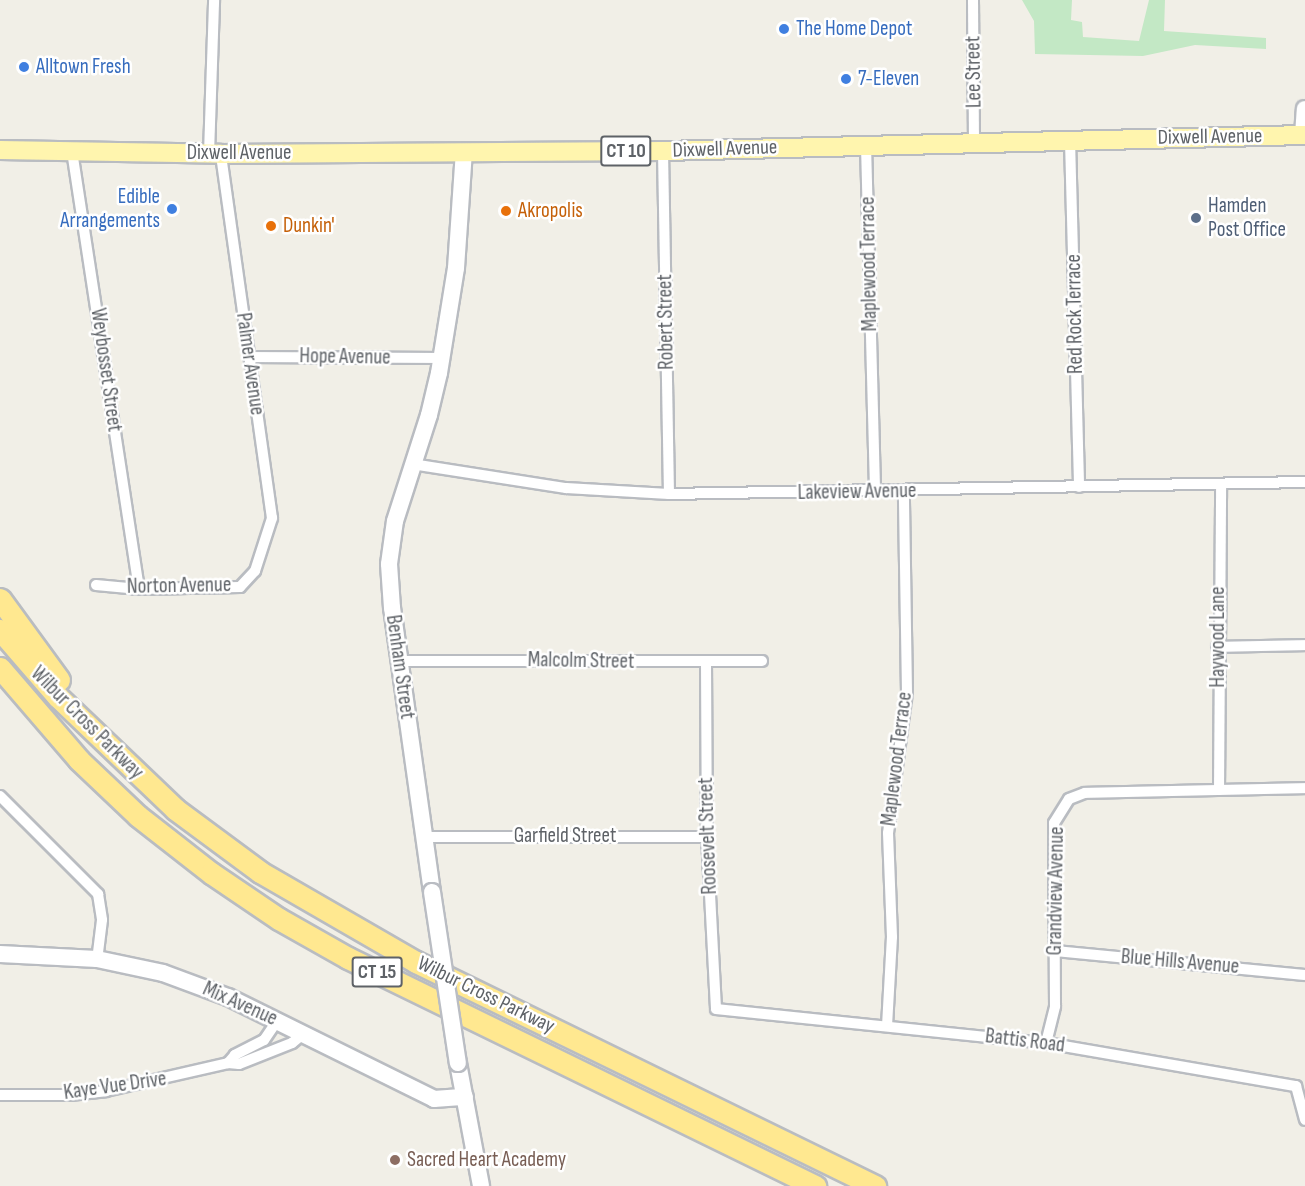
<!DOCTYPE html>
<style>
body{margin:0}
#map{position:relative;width:1305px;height:1186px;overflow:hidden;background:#f1efe7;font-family:"Sofia Sans Condensed",sans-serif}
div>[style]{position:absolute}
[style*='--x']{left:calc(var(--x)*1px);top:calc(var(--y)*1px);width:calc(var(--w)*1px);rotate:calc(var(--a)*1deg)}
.green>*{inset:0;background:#c3e8c5}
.roads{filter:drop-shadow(2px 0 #b9bcc1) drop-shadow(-2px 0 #b9bcc1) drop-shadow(0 2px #b9bcc1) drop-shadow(0 -2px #b9bcc1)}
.street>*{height:10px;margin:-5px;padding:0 5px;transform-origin:5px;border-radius:5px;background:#fff}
.secondary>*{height:16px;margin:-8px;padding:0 8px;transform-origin:8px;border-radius:8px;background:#fff}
.primary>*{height:18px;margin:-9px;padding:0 9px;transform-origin:9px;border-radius:9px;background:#fff5ae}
.highway>*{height:21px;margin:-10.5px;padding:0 10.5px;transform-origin:10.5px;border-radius:10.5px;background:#ffe890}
.bridges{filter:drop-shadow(2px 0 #babdc3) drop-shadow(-2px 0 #babdc3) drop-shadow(0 2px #babdc3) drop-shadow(0 -2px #babdc3)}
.secondary-bridge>*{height:16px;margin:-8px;padding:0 8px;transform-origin:8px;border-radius:8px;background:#fff}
.dots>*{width:16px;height:16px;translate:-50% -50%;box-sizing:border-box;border:3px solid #fff;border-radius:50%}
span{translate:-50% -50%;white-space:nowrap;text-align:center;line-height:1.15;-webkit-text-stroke:5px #fff;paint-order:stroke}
.shield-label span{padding:2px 4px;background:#fff;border:2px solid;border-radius:4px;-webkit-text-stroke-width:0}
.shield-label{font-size:20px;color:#5e6267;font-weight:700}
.shop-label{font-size:21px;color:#366cbe}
.left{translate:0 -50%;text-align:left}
.right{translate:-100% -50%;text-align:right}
.street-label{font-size:21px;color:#5e6267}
.service-label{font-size:21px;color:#4e5e75}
.food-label{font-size:21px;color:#c56008}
.education-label{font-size:21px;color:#785e54}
</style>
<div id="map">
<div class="green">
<i style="clip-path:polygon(1022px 0,1072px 0,1071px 20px,1082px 22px,1083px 37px,1139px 41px,1149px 0,1165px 0,1164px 31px,1266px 38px,1266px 49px,1195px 45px,1143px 56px,1035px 54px,1034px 21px)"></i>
</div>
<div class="roads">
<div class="street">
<i style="--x:973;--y:0;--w:143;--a:89.6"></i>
<i style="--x:1070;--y:140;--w:347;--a:88.5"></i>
<i style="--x:866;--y:145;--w:346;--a:88.5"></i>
<i style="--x:72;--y:151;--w:443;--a:81.3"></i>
<i style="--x:663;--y:151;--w:343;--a:89"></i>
<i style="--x:209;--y:154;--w:154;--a:-88.1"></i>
<i style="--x:250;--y:357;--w:191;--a:0.3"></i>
<i style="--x:412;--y:464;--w:156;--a:8.9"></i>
<i style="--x:566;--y:488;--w:103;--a:3.3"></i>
<i style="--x:669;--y:494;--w:636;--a:-1.08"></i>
<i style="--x:96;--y:585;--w:43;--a:5.3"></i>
<i style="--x:139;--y:589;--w:101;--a:-1.1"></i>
<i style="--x:240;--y:587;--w:22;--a:-47"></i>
<i style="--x:255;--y:571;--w:56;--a:-72.2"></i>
<i style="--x:272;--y:518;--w:368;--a:-98"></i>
<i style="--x:1217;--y:647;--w:88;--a:-1.3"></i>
<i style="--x:399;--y:661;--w:363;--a:0"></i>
<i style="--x:706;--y:662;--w:175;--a:89.7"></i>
<i style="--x:707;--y:837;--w:172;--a:87"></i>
<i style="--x:716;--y:1009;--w:332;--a:5.9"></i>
<i style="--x:1046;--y:1043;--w:254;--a:9.8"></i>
<i style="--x:1296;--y:1086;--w:35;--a:75"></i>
<i style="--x:1219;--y:790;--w:306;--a:-89.6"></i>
<i style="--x:0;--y:796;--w:139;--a:45"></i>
<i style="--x:98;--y:894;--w:26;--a:81"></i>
<i style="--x:102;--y:920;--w:39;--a:97"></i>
<i style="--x:424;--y:837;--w:283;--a:0"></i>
<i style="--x:1055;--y:951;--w:251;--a:5.5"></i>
<i style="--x:277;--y:1021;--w:23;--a:124"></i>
<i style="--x:264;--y:1040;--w:33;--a:153"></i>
<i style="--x:235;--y:1055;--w:11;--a:131"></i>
<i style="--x:228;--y:1063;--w:11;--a:5"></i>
<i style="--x:239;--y:1064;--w:57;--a:-21.6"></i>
<i style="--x:292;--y:1043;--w:14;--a:-39"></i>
<i style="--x:887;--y:1026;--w:89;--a:-86.8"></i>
<i style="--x:892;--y:937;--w:104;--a:-92.2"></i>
<i style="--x:888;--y:833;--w:141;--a:-82.3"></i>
<i style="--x:907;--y:693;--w:202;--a:-90.9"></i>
<i style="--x:1046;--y:1043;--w:38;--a:-76"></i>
<i style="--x:1055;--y:1006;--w:183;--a:-90.3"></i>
<i style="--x:1054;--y:823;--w:28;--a:-58"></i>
<i style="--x:1069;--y:799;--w:17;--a:-21"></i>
<i style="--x:1085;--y:793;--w:220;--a:-1.3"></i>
<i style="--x:0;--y:1095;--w:70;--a:0"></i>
<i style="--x:70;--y:1095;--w:36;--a:-6"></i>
<i style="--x:106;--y:1091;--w:125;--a:-12.9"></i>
</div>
<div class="secondary">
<i style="--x:1303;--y:135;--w:26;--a:-86"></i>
<i style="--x:432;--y:892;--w:287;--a:-98"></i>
<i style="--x:392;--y:608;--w:44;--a:-93.9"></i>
<i style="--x:389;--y:564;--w:43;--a:-82.1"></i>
<i style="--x:395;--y:521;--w:111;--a:-72.2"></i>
<i style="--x:429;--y:415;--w:43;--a:-76.6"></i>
<i style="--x:439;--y:373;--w:106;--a:-80.8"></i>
<i style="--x:456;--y:268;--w:116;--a:-86.1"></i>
<i style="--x:0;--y:954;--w:97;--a:3"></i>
<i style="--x:97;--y:959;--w:67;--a:12"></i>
<i style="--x:163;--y:973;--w:69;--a:20.3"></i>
<i style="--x:228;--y:997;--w:230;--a:26.3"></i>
<i style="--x:434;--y:1099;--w:31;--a:-4"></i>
<i style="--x:458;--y:1063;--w:125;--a:79.4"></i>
</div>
<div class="primary">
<i style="--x:0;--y:150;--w:221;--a:1"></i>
<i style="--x:221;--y:154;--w:442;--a:-0.4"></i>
<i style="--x:663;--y:151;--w:642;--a:-1.43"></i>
</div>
<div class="highway">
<i style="--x:0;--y:599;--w:100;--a:53.9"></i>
<i style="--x:0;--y:630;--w:89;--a:49.1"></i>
<i style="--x:58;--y:697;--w:162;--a:43.7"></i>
<i style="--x:175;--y:809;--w:106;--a:36.5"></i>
<i style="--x:260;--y:872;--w:180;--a:30"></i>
<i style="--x:416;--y:962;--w:511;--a:26.01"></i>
<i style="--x:0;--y:668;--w:121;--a:49.3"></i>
<i style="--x:79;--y:760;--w:81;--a:43.5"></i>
<i style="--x:138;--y:816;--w:93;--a:38"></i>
<i style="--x:211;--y:873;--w:82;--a:34.1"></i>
<i style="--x:279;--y:919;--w:79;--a:29.5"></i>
<i style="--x:348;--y:958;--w:520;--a:26.02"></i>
</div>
</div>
<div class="bridges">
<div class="secondary-bridge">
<i style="--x:432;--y:892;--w:173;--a:81.4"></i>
</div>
</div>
<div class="dots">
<i style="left:784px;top:29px;background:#3f7fe0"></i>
<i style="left:24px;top:67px;background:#3f7fe0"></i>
<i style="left:846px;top:79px;background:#3f7fe0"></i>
<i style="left:172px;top:209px;background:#3f7fe0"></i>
<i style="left:506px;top:211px;background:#e8710a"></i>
<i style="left:1196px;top:218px;background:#5c6f8a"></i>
<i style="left:271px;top:226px;background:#e8710a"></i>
<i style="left:395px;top:1160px;background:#8d6e63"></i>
</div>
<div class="shield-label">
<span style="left:626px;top:151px">CT 10</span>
<span style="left:377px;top:972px">CT 15</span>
</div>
<div class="shop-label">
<span class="left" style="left:796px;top:29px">The Home Depot</span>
<span class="left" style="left:36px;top:67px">Alltown Fresh</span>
<span class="left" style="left:858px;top:79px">7-Eleven</span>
<span class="right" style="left:160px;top:209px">Edible<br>Arrangements</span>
</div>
<div class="street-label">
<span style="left:974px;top:72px;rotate:-91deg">Lee Street</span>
<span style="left:1210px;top:137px;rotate:-1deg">Dixwell Avenue</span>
<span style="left:725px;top:149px;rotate:-2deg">Dixwell Avenue</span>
<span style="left:239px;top:153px">Dixwell Avenue</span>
<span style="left:869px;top:264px;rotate:-91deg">Maplewood Terrace</span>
<span style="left:1075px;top:314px;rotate:-91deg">Red Rock Terrace</span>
<span style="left:666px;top:322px;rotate:-91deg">Robert Street</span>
<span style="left:345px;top:357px;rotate:1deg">Hope Avenue</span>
<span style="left:250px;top:364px;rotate:82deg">Palmer Avenue</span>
<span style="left:106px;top:370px;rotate:82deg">Weybosset Street</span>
<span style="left:857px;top:492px;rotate:-1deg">Lakeview Avenue</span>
<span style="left:179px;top:586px;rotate:-1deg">Norton Avenue</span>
<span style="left:1218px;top:637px;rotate:-90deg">Haywood Lane</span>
<span style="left:581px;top:661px;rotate:1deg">Malcolm Street</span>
<span style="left:400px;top:667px;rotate:82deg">Benham Street</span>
<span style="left:87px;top:723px;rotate:45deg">Wilbur Cross Parkway</span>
<span style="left:897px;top:759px;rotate:-83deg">Maplewood Terrace</span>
<span style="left:565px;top:836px">Garfield Street</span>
<span style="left:708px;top:836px;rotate:-92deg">Roosevelt Street</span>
<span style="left:1056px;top:891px;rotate:-89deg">Grandview Avenue</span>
<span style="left:1180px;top:962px;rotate:5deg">Blue Hills Avenue</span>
<span style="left:486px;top:995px;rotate:26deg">Wilbur Cross Parkway</span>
<span style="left:240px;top:1004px;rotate:24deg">Mix Avenue</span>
<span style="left:1025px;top:1041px;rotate:7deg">Battis Road</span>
<span style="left:115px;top:1086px;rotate:-8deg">Kaye Vue Drive</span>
</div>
<div class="service-label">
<span class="left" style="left:1208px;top:218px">Hamden<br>Post Office</span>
</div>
<div class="food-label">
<span class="left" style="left:518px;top:211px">Akropolis</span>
<span class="left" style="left:283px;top:226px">Dunkin'</span>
</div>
<div class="education-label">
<span class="left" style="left:407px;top:1160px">Sacred Heart Academy</span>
</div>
</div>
